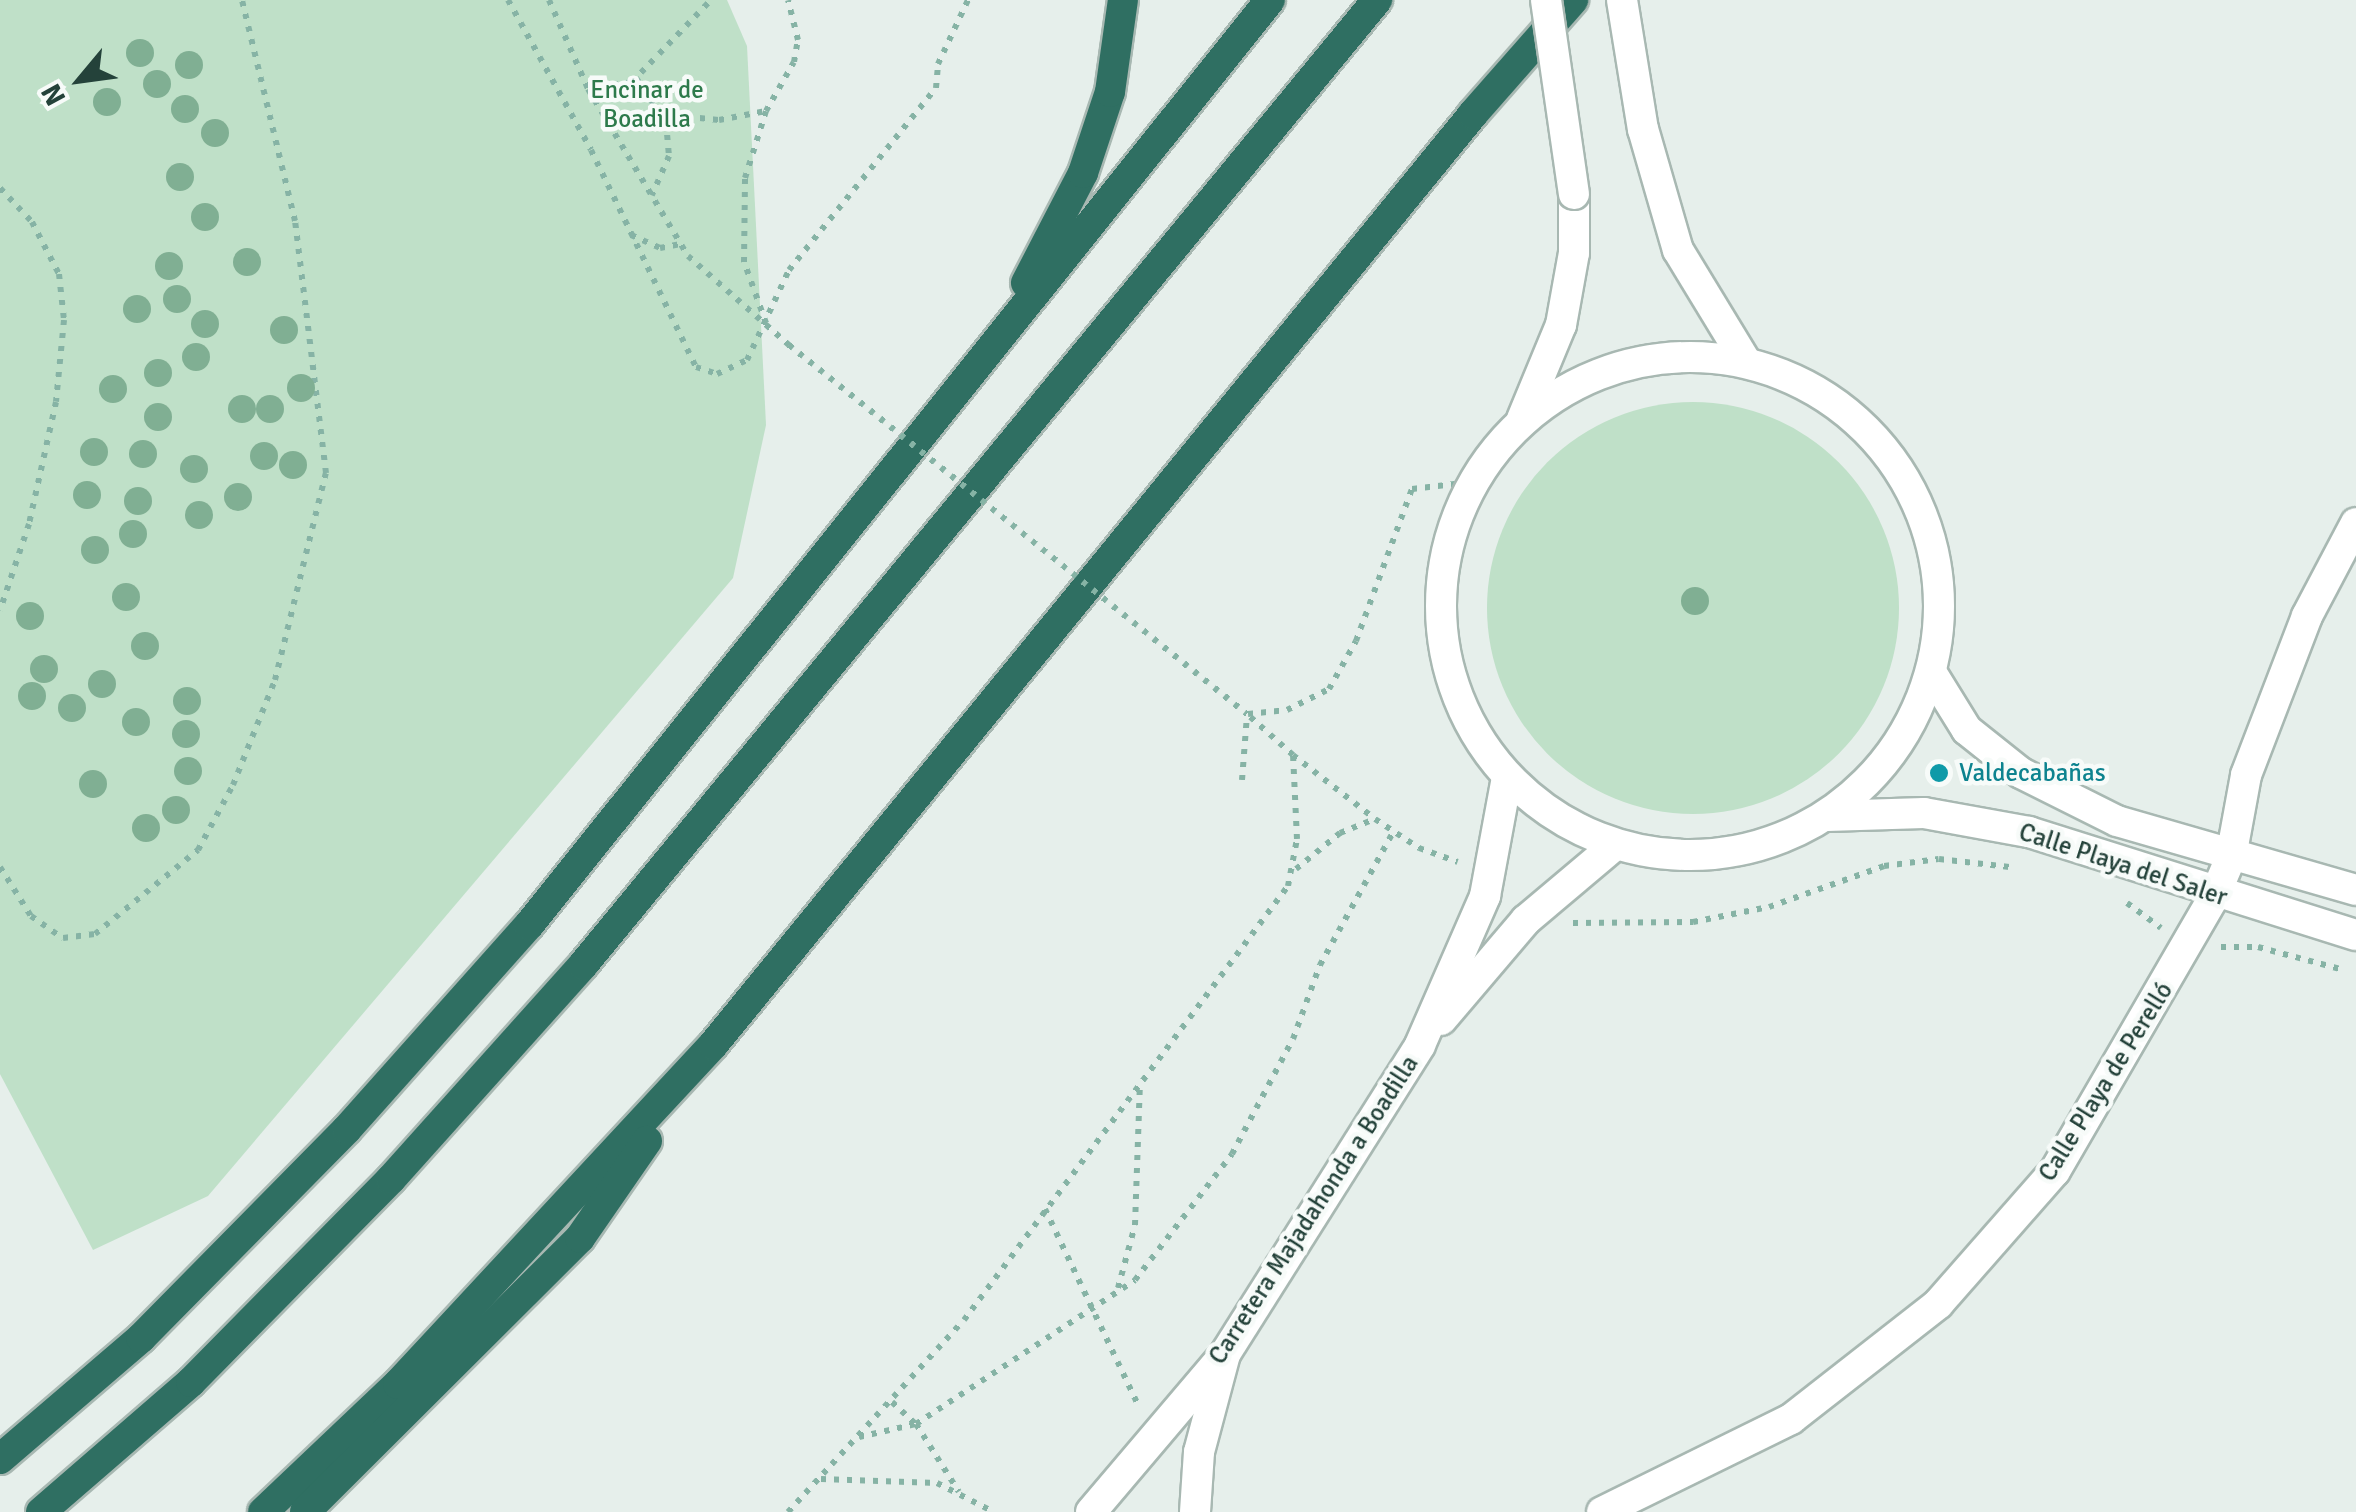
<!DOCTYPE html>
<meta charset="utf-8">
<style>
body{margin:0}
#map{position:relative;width:2356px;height:1512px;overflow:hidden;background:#e6efeb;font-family:Signika,sans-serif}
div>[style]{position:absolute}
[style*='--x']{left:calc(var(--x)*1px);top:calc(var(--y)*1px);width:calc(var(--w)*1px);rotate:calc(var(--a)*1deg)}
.green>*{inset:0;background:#bfe0c8}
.round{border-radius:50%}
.path>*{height:6px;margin-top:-3px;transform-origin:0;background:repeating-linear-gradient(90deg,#86b3a5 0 5px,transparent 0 13px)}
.roads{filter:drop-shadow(2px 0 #a8b8b2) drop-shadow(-2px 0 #a8b8b2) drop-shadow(0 2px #a8b8b2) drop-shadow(0 -2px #a8b8b2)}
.minor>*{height:30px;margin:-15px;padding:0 15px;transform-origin:15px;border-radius:15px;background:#fff}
.tertiary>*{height:30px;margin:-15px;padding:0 15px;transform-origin:15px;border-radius:15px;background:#fff}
.tertiary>.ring{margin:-15px;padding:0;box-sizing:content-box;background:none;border:30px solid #fff;border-radius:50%}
.motorway>*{height:30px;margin:-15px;padding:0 15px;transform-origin:15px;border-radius:15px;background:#2f6f62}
.path-bridge>*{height:6px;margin-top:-3px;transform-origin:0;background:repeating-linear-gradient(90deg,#86b3a5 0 5px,transparent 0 13px)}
.bridges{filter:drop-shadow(2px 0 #a8b8b2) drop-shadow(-2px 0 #a8b8b2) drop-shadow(0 2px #a8b8b2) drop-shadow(0 -2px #a8b8b2)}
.tertiary-bridge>*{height:30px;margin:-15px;padding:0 15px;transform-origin:15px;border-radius:15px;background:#fff}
.trees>*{width:28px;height:28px;margin:-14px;border-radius:50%;background:#80af93}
.dots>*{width:28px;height:28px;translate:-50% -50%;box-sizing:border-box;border:5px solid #f7fbf9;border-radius:50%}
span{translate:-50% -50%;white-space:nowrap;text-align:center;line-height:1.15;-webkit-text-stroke:9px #f7fbf9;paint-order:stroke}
.park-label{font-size:25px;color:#2d7a4b}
.culture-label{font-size:25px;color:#0d838f}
.left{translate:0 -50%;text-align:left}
.street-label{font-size:25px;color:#24423a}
.north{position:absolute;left:30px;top:30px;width:100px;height:100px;-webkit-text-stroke:8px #f7fbf9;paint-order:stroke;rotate:241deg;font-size:28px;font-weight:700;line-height:40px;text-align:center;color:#24423a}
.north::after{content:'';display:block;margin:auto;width:35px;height:45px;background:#24423a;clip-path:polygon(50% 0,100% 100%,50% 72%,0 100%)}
</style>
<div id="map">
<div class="green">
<i style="clip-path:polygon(0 0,727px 0,747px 46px,766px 425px,733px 578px,208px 1196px,93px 1250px,0 1074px)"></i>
<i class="round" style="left:1487px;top:402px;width:412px;height:412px"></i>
</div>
<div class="path">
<i style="--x:508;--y:0;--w:171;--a:61"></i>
<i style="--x:591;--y:150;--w:241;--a:64.2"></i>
<i style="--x:696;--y:367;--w:22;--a:18"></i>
<i style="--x:717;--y:374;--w:33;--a:-25"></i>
<i style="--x:747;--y:360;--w:99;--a:-65"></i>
<i style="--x:789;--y:270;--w:234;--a:-51.1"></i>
<i style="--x:936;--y:88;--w:24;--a:-85"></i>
<i style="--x:938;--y:64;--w:71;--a:-64.9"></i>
<i style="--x:549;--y:0;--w:97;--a:66.3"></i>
<i style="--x:588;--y:89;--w:195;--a:59.1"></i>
<i style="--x:688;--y:256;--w:135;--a:41.4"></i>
<i style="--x:636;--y:78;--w:53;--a:55.7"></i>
<i style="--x:666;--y:122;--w:34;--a:85"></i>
<i style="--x:669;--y:156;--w:43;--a:113.6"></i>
<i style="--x:588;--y:89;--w:45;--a:-9"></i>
<i style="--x:632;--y:82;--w:114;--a:-46.1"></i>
<i style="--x:661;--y:114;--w:58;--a:5.9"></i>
<i style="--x:719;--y:120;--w:48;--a:-10.8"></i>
<i style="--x:0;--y:188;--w:47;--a:46.7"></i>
<i style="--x:32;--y:222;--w:59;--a:62.6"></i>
<i style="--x:59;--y:274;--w:46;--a:83.8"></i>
<i style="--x:64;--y:320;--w:82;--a:95.6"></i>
<i style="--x:56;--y:402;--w:125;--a:102.5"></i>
<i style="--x:29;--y:524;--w:91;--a:108.6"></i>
<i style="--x:631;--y:235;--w:32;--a:24"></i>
<i style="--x:660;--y:248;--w:21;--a:-11"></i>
<i style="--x:766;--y:323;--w:65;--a:-109.8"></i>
<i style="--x:744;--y:262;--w:84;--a:-89.3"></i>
<i style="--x:745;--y:178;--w:70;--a:-72.6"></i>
<i style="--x:766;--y:111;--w:56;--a:-60.3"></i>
<i style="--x:794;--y:62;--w:22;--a:-80"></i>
<i style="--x:798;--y:40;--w:41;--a:-104"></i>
<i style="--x:1248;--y:714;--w:39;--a:-6"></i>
<i style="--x:1287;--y:710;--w:47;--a:-26.6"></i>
<i style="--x:1329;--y:689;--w:55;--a:-60.6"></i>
<i style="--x:1356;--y:641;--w:162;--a:-69.8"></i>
<i style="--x:1412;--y:489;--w:60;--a:-6.7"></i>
<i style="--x:1293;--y:755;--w:103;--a:37.9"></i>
<i style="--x:1242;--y:780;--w:65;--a:-85.6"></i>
<i style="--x:0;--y:867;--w:58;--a:57.7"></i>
<i style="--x:31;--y:916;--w:39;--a:35"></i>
<i style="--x:63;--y:938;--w:32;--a:-7"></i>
<i style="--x:95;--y:934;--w:133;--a:-39.2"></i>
<i style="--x:198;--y:850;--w:74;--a:-61.7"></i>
<i style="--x:233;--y:785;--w:113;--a:-68.2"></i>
<i style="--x:275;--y:680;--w:213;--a:-76.2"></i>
<i style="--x:326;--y:473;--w:254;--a:-97"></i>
<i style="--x:295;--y:221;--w:227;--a:-103.5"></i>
<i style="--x:1296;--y:869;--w:57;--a:-39.3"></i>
<i style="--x:1340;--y:833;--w:38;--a:-22"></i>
<i style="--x:1375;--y:819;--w:53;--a:33.4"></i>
<i style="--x:1419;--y:848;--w:41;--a:19.7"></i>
<i style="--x:2127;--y:903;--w:42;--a:36.3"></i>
<i style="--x:1573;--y:923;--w:120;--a:-0.5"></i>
<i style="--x:1693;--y:922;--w:77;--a:-11.2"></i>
<i style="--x:1769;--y:907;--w:122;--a:-19.6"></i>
<i style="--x:1884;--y:866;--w:55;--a:-7.3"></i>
<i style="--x:1939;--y:859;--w:71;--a:6.4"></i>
<i style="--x:2221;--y:947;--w:37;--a:0"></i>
<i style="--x:2258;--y:947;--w:85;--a:15"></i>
<i style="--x:1045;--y:1209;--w:219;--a:64.6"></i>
<i style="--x:1118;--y:1288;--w:65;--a:-74.9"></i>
<i style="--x:1135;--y:1225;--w:142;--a:-88"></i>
<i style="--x:892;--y:1402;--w:33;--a:43"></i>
<i style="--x:916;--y:1424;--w:80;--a:57.7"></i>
<i style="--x:859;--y:1437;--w:58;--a:-12.8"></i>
<i style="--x:916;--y:1424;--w:262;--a:-33.3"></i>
<i style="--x:1135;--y:1280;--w:159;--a:-52.4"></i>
<i style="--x:1232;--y:1154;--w:130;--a:-62.1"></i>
<i style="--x:1293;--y:1039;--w:79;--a:-70"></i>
<i style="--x:1320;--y:965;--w:149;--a:-61.2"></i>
<i style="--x:821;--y:1479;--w:116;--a:2"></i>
<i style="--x:937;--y:1483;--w:64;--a:27"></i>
<i style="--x:788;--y:1512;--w:260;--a:-47.5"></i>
<i style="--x:964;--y:1320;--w:542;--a:-53.26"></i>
<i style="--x:1288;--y:886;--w:48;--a:-79.2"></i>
<i style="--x:1297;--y:839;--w:84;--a:-92.7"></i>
<i style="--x:1293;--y:755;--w:62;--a:-138.3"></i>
</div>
<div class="roads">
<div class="minor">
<i style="--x:1931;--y:672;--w:68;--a:58.2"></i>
<i style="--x:1967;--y:730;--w:69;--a:38.5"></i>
<i style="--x:2021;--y:773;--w:107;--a:26.6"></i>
<i style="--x:2117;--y:821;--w:249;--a:16.1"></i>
<i style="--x:1827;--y:816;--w:97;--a:-1.8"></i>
<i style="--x:1924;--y:813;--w:107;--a:10.3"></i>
<i style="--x:2029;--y:832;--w:343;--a:17.5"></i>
<i style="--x:1195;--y:1512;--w:60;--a:-86.2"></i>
<i style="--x:1199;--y:1452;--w:101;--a:-75.1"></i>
<i style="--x:1602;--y:1512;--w:211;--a:-26.2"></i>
<i style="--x:1791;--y:1419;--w:187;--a:-38"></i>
<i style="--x:1938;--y:1304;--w:177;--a:-48.7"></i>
<i style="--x:2055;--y:1171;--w:319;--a:-59.9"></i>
<i style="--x:2215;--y:895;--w:41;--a:-67.2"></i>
<i style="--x:2231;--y:857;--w:83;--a:-79.6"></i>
<i style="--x:2246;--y:775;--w:170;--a:-69"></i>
<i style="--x:2307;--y:616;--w:105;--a:-62.2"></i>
</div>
<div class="tertiary">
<i style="--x:1622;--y:0;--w:131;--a:80.8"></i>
<i style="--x:1643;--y:129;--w:126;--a:73.9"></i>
<i style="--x:1678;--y:250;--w:131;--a:58.7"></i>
<i class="ring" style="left:1441px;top:357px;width:468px;height:468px"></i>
<i style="--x:1522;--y:419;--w:102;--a:-67.5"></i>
<i style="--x:1561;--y:325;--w:73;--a:-79.8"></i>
<i style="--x:1574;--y:253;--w:59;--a:-90"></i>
<i style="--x:1441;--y:1020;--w:131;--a:-49.6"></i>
<i style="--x:1526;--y:920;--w:116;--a:-40.1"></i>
<i style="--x:1091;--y:1512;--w:207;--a:-49.7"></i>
<i style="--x:1225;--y:1354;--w:365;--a:-57.7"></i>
<i style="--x:1420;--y:1045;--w:163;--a:-66.4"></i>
<i style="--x:1485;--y:896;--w:121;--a:-79.5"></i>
</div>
<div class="motorway">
<i style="--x:1026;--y:283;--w:124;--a:-62.6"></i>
<i style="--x:1083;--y:173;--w:85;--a:-71.6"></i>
<i style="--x:1110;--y:92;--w:93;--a:-82"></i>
<i style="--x:0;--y:1459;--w:186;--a:-40.6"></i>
<i style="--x:141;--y:1338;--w:293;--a:-45.4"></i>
<i style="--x:347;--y:1129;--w:273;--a:-48.3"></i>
<i style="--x:529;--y:925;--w:1185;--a:-51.3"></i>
<i style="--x:41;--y:1512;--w:198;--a:-40.9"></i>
<i style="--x:191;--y:1382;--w:285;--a:-45.4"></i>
<i style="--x:391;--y:1179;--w:288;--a:-48.1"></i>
<i style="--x:583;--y:965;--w:1250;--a:-50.55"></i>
<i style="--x:263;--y:1512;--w:186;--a:-43.5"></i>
<i style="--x:398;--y:1384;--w:463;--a:-47.1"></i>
<i style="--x:713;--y:1045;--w:1202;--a:-50.77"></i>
<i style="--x:1473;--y:114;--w:152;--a:-48.7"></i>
<i style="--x:305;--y:1512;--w:388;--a:-44.9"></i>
<i style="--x:580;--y:1238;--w:118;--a:-55.4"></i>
</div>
</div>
<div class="path-bridge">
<i style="--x:789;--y:345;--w:588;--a:38.86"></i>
</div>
<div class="bridges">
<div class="tertiary-bridge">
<i style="--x:1546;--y:0;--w:196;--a:81.8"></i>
</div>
</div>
<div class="trees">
<i style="left:140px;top:53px"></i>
<i style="left:189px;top:65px"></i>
<i style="left:157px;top:84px"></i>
<i style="left:107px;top:102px"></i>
<i style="left:185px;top:109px"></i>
<i style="left:215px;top:133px"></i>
<i style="left:180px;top:177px"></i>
<i style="left:205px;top:217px"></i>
<i style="left:247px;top:262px"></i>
<i style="left:169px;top:266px"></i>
<i style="left:177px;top:299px"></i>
<i style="left:137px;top:309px"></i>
<i style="left:205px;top:324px"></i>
<i style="left:284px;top:330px"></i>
<i style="left:196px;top:357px"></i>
<i style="left:158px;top:373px"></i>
<i style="left:301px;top:388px"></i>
<i style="left:113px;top:389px"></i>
<i style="left:242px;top:409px"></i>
<i style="left:270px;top:409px"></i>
<i style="left:158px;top:417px"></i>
<i style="left:94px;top:452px"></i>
<i style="left:143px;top:454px"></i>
<i style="left:264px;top:456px"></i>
<i style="left:293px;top:465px"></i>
<i style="left:194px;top:469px"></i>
<i style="left:87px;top:495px"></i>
<i style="left:238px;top:497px"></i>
<i style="left:138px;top:501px"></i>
<i style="left:199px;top:515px"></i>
<i style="left:133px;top:534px"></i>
<i style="left:95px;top:550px"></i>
<i style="left:126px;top:597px"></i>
<i style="left:1695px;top:601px"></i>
<i style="left:30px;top:616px"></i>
<i style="left:145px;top:646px"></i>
<i style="left:44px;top:669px"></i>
<i style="left:102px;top:684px"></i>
<i style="left:32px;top:696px"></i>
<i style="left:187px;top:701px"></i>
<i style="left:72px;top:708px"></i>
<i style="left:136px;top:722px"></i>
<i style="left:186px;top:734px"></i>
<i style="left:188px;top:771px"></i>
<i style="left:93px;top:784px"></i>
<i style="left:176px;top:810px"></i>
<i style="left:146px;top:828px"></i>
</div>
<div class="dots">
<i style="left:1939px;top:773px;background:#0f9aa8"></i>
</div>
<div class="park-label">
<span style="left:647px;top:105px">Encinar de<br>Boadilla</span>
</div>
<div class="culture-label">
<span class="left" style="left:1959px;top:773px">Valdecabañas</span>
</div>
<div class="street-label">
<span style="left:2123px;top:865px;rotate:18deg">Calle Playa del Saler</span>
<span style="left:2106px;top:1082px;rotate:-58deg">Calle Playa de Perelló</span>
<span style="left:1314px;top:1210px;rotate:-57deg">Carretera Majadahonda a Boadilla</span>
</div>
<div class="north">N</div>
</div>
